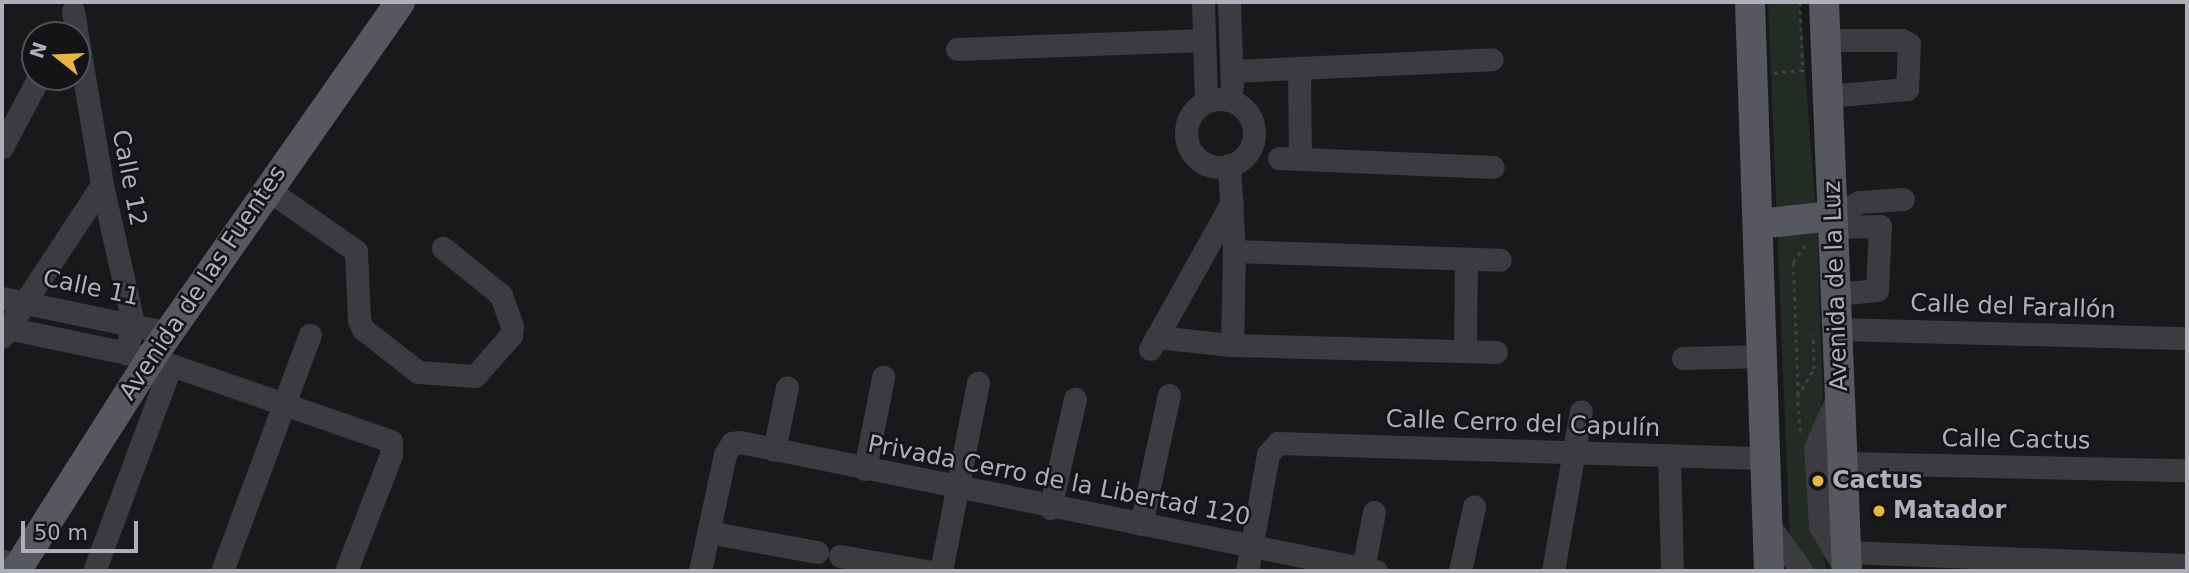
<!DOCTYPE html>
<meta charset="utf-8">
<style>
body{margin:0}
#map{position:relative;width:2189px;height:573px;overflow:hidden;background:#19191b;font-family:"DejaVu Sans",sans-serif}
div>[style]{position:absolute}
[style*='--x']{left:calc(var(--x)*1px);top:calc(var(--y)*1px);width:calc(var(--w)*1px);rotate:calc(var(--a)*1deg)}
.green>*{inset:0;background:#232b25}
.path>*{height:2.5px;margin-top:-1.25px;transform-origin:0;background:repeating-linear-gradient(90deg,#414247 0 3.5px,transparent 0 8.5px)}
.minor>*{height:23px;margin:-11.5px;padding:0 11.5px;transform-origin:11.5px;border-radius:11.5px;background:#3b3b40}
.minor>.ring{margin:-11.5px;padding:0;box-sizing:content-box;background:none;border:23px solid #3b3b40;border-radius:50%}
.major>*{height:30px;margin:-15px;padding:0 15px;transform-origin:15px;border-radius:15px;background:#57585f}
.dots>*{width:19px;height:19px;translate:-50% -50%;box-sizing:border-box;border:4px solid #141416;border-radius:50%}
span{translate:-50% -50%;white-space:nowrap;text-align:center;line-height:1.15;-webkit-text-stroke:5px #141416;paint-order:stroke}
.street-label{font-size:24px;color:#adb0ba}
.poi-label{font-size:24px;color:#adb0ba;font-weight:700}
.left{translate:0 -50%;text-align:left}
.frame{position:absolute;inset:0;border:4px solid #adb0ba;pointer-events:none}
.north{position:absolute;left:21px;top:21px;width:70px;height:70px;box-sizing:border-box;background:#141416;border:2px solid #515258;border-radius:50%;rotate:288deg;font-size:19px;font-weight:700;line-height:28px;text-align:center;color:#adb0ba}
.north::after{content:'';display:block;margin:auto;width:24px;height:32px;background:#e7b445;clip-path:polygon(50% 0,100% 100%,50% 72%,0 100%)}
.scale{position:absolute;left:21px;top:521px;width:117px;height:32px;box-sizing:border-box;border:4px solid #adb0ba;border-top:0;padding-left:9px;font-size:21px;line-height:24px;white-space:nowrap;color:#adb0ba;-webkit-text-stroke:5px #141416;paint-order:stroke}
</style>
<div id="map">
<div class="green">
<i style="clip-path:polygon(1768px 2px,1800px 2px,1817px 225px,1823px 398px,1809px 461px,1810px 495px,1827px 571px,1791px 571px)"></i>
</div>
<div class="path">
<i style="--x:1800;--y:2;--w:70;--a:87.5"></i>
<i style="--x:1774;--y:73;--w:28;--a:-6"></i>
<i style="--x:1798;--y:394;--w:132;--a:-92.2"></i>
<i style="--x:1793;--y:262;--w:26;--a:-54"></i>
<i style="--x:1800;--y:431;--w:35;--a:-95"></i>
<i style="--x:1797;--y:396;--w:32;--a:-58"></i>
<i style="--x:1814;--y:369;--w:35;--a:-92"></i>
</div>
<div class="minor">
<i style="--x:1203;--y:2;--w:99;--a:88.3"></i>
<i style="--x:1229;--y:2;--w:85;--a:88"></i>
<i style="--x:73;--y:11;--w:176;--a:80.5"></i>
<i style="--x:102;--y:185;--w:141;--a:77.3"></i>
<i style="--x:133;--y:323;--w:31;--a:103"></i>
<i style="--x:1825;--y:40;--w:77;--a:0"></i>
<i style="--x:1902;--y:40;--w:8;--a:30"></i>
<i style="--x:1909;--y:44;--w:45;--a:92.5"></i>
<i style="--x:1907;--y:89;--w:80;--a:175"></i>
<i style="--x:957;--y:49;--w:247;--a:-2.1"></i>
<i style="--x:1299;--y:69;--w:89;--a:89.4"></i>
<i style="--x:1232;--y:71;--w:260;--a:-2.6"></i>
<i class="ring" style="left:1186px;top:99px;width:45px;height:45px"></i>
<i style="--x:2;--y:147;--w:79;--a:-62.1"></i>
<i style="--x:1279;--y:158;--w:214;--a:2.4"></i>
<i style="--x:1229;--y:165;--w:86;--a:86.7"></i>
<i style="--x:1234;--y:251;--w:94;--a:91.2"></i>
<i style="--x:267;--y:189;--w:108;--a:34.9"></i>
<i style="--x:356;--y:251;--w:69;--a:87.5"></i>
<i style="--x:359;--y:320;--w:10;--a:66"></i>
<i style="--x:363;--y:329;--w:70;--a:38"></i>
<i style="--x:418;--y:372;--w:57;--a:4"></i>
<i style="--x:475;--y:376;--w:55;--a:-48.7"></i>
<i style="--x:511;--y:335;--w:9;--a:-84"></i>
<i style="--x:512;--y:326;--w:33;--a:-110"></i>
<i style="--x:501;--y:295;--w:75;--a:-141"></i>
<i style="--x:1833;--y:216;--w:30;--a:-28"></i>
<i style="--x:1859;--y:202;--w:44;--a:-3.9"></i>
<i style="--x:1833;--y:227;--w:47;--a:-1.2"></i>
<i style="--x:1880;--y:226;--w:64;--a:92.7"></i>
<i style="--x:1877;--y:290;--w:41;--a:174.4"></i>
<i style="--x:1234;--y:251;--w:266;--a:1.9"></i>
<i style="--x:2;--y:298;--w:171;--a:11.8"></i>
<i style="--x:2;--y:327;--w:152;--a:11.8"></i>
<i style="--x:151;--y:358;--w:254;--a:19.1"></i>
<i style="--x:391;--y:441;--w:14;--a:90"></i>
<i style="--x:391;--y:455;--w:124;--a:111.2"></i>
<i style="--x:1837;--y:329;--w:350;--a:1.5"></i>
<i style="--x:2;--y:337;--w:182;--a:-56.7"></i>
<i style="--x:1156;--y:337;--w:76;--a:6"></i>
<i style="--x:1232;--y:345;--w:264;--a:1.5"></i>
<i style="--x:1150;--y:349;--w:168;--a:-60.8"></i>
<i style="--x:1465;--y:350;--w:91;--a:-89.4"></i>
<i style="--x:1683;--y:358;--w:81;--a:-1.4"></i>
<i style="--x:1839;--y:394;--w:59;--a:114"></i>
<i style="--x:1815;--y:448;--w:78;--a:86.3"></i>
<i style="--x:1820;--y:526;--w:52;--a:60"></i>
<i style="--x:774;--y:450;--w:64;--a:-78.3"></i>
<i style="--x:1669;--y:456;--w:115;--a:88.5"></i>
<i style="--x:1844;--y:463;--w:343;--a:1.2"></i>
<i style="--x:865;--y:469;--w:94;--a:-78.9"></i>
<i style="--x:1050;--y:508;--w:112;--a:-77.1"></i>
<i style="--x:1141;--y:524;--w:132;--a:-77.8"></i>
<i style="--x:1768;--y:524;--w:58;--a:54.1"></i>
<i style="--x:708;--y:532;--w:111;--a:10.4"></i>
<i style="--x:1846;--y:552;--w:341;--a:2.2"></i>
<i style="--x:840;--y:556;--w:88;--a:9.8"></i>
<i style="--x:2;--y:564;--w:4;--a:-56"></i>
<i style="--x:1363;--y:569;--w:58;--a:-79.1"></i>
<i style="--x:94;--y:571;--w:220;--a:-69.5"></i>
<i style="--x:222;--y:571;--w:252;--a:-69.6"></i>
<i style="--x:700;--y:571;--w:120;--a:-77.9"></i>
<i style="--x:725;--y:454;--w:13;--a:-58"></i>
<i style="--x:732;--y:443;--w:8;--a:-7"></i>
<i style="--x:740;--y:442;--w:649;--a:11.47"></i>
<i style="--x:941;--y:571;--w:192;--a:-78.9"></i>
<i style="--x:1247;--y:571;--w:119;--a:-79.8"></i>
<i style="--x:1268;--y:454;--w:15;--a:-48"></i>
<i style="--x:1278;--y:443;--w:489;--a:1.8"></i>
<i style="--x:1460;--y:571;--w:66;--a:-77.7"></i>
<i style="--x:1553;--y:571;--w:162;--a:-80.1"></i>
</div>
<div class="major">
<i style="--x:1750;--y:2;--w:569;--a:88.09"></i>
<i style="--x:1824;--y:2;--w:569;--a:87.69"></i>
<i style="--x:1758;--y:224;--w:75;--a:-6.1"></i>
<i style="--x:16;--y:571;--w:252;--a:-57.6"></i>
<i style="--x:151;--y:358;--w:434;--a:-55"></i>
</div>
<div class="dots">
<i style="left:1818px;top:481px;background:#e7b445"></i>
<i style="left:1879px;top:511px;background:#e7b445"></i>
</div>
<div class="street-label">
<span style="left:129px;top:178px;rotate:79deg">Calle 12</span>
<span style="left:203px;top:283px;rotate:-56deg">Avenida de las Fuentes</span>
<span style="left:1836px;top:286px;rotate:-92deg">Avenida de la Luz</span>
<span style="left:91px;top:288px;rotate:12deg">Calle 11</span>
<span style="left:2013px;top:307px;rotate:2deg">Calle del Farallón</span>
<span style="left:1523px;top:424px;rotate:2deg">Calle Cerro del Capulín</span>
<span style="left:2016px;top:440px;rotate:1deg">Calle Cactus</span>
<span style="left:1059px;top:481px;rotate:11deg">Privada Cerro de la Libertad 120</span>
</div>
<div class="poi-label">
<span class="left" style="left:1832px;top:481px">Cactus</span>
<span class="left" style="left:1893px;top:511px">Matador</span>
</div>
<div class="frame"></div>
<div class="north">N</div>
<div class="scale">50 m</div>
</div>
